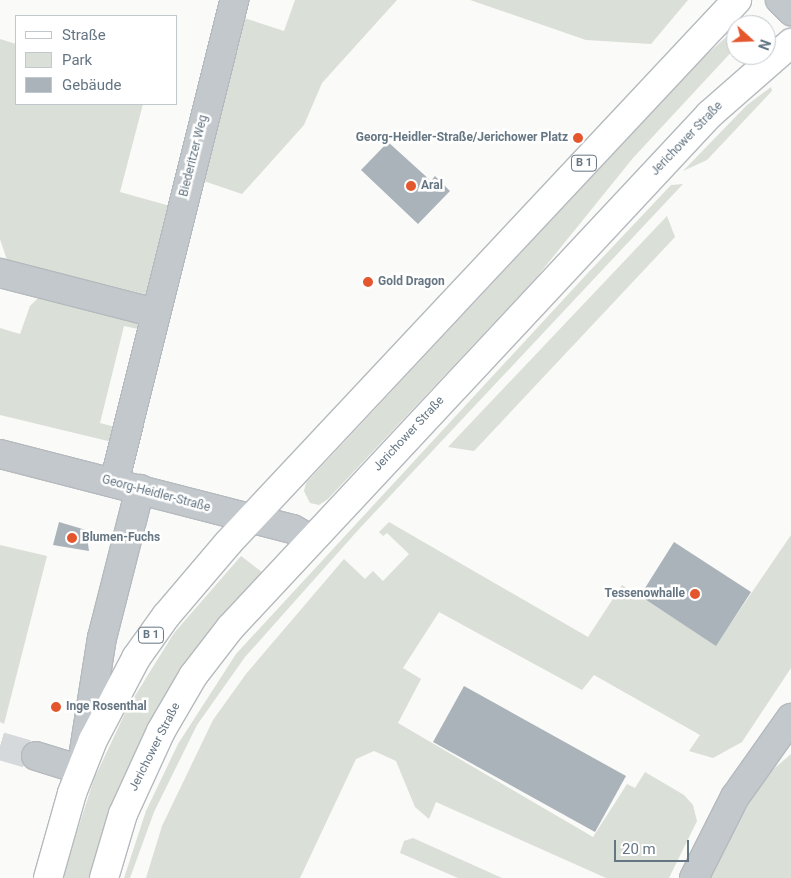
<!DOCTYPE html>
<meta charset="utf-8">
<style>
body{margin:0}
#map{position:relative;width:791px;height:878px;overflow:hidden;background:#fafaf8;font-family:Roboto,sans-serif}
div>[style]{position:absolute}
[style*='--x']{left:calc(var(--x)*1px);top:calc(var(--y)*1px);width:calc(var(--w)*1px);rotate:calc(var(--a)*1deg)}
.green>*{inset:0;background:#dadfd7}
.building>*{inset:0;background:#aab3b9}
.minor-tunnel>*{height:28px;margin-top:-14px;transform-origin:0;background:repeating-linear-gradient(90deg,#d5d9db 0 28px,transparent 0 42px)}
.roads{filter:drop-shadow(1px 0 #b5babe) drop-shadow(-1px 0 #b5babe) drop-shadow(0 1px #b5babe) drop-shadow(0 -1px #b5babe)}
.minor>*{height:28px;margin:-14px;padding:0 14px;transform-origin:14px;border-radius:14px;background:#c3c8cc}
.major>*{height:28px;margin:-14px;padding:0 14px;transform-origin:14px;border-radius:14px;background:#fff}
.dots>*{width:14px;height:14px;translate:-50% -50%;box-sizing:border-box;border:2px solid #fff;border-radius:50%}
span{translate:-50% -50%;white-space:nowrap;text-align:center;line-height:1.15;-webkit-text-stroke:5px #fff;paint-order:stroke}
.shield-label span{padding:1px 4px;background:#fff;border:1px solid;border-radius:4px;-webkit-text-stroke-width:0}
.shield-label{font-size:11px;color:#657683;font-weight:700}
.poi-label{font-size:12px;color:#657683;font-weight:700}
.right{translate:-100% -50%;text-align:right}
.left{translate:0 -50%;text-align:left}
.street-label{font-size:12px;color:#657683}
.legend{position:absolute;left:15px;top:15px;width:162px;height:90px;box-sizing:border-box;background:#fff;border:1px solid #c1c8cd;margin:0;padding:6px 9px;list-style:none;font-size:15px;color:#657683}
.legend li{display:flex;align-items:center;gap:10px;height:25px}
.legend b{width:25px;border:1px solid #c1c8cd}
.north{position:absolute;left:726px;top:15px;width:50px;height:50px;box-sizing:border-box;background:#fff;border:1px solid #c1c8cd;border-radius:50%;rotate:110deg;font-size:14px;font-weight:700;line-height:20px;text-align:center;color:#657683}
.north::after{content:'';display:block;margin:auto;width:18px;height:22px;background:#e4572e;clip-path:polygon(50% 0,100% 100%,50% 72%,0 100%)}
.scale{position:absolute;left:614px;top:840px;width:75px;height:22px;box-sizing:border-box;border:2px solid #657683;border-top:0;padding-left:6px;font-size:15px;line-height:18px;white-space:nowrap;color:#657683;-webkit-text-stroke:4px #fff;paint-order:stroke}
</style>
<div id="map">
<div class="green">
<i style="clip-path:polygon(295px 0,397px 0,322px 83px,304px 125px,242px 194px,189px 176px,235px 15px,284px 31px)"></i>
<i style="clip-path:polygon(470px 0,688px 0,651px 44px,586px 40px)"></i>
<i style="clip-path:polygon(736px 28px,736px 47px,633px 158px,536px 278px,328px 499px,319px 505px,310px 503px,304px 491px,306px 483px,702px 59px)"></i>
<i style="clip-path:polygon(0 39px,16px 44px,16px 104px,143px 104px,120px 192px,170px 206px,148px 295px,7px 260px,0 239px)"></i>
<i style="clip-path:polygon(771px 87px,772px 91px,707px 160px,683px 171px,747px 105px)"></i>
<i style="clip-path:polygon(683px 184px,360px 528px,245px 657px,197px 725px,154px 812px,130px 878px,124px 878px,146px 811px,178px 744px,236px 654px,586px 275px,671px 185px)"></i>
<i style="clip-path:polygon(667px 216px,675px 237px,474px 451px,448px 447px)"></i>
<i style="clip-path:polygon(47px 289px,142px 312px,143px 330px,124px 326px,100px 423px,119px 428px,112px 442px,0 415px,0 328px,20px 334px,30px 306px)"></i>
<i style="clip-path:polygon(389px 522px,588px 637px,622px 585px,716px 645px,791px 535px,791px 668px,742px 742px,713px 758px,689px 751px,700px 735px,594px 675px,582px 690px,439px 612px,403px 668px,421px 679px,398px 723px,593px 837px,627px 784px,635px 788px,645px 772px,684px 795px,693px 805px,697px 821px,669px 878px,606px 878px,436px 802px,429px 819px,415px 807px,396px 761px,374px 751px,356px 759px,300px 878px,146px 878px,162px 826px,213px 720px,246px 674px,344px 559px,365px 579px,373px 571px,383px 581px,409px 554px,387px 533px,383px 536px,379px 532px)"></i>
<i style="clip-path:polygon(0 545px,47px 556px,4px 724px,0 722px)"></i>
<i style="clip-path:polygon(241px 556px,262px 572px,209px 632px,157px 710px,121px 784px,89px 878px,62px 878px,94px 779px,128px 707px,174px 633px)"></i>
<i style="clip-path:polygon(791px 754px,791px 878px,708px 878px,763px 778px)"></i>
<i style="clip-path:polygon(413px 838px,502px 878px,458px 878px,400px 853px,404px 841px)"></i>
</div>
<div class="building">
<i style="clip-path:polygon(388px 142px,431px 181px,435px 176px,450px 191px,418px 224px,361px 170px)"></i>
<i style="clip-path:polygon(59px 522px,86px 530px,89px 551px,53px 545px)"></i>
<i style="clip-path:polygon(674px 542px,751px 592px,716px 646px,640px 596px)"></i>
<i style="clip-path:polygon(464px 686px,626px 776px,595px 832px,433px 742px)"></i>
</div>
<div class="minor-tunnel">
<i style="--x:0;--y:746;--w:37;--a:16"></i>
</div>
<div class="roads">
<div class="minor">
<i style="--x:780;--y:0;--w:16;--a:45"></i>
<i style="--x:0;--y:273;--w:161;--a:14.4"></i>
<i style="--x:0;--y:454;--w:302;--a:14.4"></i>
<i style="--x:293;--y:529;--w:20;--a:30"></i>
<i style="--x:114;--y:483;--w:498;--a:-76"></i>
<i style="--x:36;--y:756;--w:47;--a:17.3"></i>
<i style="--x:81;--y:770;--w:134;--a:-81"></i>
<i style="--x:102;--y:638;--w:154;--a:-75.7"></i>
<i style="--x:694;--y:878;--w:91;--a:-63.2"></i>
<i style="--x:735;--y:797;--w:97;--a:-54.7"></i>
</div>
<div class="major">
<i style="--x:48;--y:878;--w:88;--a:-74.2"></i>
<i style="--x:72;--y:793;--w:57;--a:-68.4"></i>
<i style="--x:93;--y:740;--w:93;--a:-62.3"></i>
<i style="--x:136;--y:658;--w:52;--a:-54.5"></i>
<i style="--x:166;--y:616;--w:97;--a:-49.6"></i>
<i style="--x:229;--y:542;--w:743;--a:-46.85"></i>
<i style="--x:104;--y:878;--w:67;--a:-73.5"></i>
<i style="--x:123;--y:814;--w:91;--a:-65.4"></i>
<i style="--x:161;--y:731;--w:64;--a:-59.8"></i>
<i style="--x:193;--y:676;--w:61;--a:-52.4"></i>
<i style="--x:230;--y:628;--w:703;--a:-46.96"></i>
<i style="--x:710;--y:114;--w:108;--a:-41.2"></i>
</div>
</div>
<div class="dots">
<i style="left:578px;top:138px;background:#e4572e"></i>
<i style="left:411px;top:186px;background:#e4572e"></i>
<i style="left:368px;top:282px;background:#e4572e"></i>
<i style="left:72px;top:538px;background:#e4572e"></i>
<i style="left:695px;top:594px;background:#e4572e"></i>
<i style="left:56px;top:707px;background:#e4572e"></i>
</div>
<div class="shield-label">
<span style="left:584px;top:163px">B 1</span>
<span style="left:151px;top:635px">B 1</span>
</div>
<div class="poi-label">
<span class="right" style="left:568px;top:138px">Georg-Heidler-Straße/Jerichower Platz</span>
<span class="left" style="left:421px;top:186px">Aral</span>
<span class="left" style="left:378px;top:282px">Gold Dragon</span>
<span class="left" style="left:82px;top:538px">Blumen-Fuchs</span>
<span class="right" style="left:685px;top:594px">Tessenowhalle</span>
<span class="left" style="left:66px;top:707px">Inge Rosenthal</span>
</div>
<div class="street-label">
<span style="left:687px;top:139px;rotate:-46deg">Jerichower Straße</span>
<span style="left:194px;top:156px;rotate:-76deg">Biederitzer Weg</span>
<span style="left:409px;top:434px;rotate:-47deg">Jerichower Straße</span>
<span style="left:156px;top:494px;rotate:15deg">Georg-Heidler-Straße</span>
<span style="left:155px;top:747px;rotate:-63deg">Jerichower Straße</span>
</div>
<ul class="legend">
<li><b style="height:6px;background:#fff"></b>Straße</li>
<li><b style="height:14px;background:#dadfd7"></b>Park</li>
<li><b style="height:14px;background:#aab3b9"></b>Gebäude</li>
</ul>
<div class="north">N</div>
<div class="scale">20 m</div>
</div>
